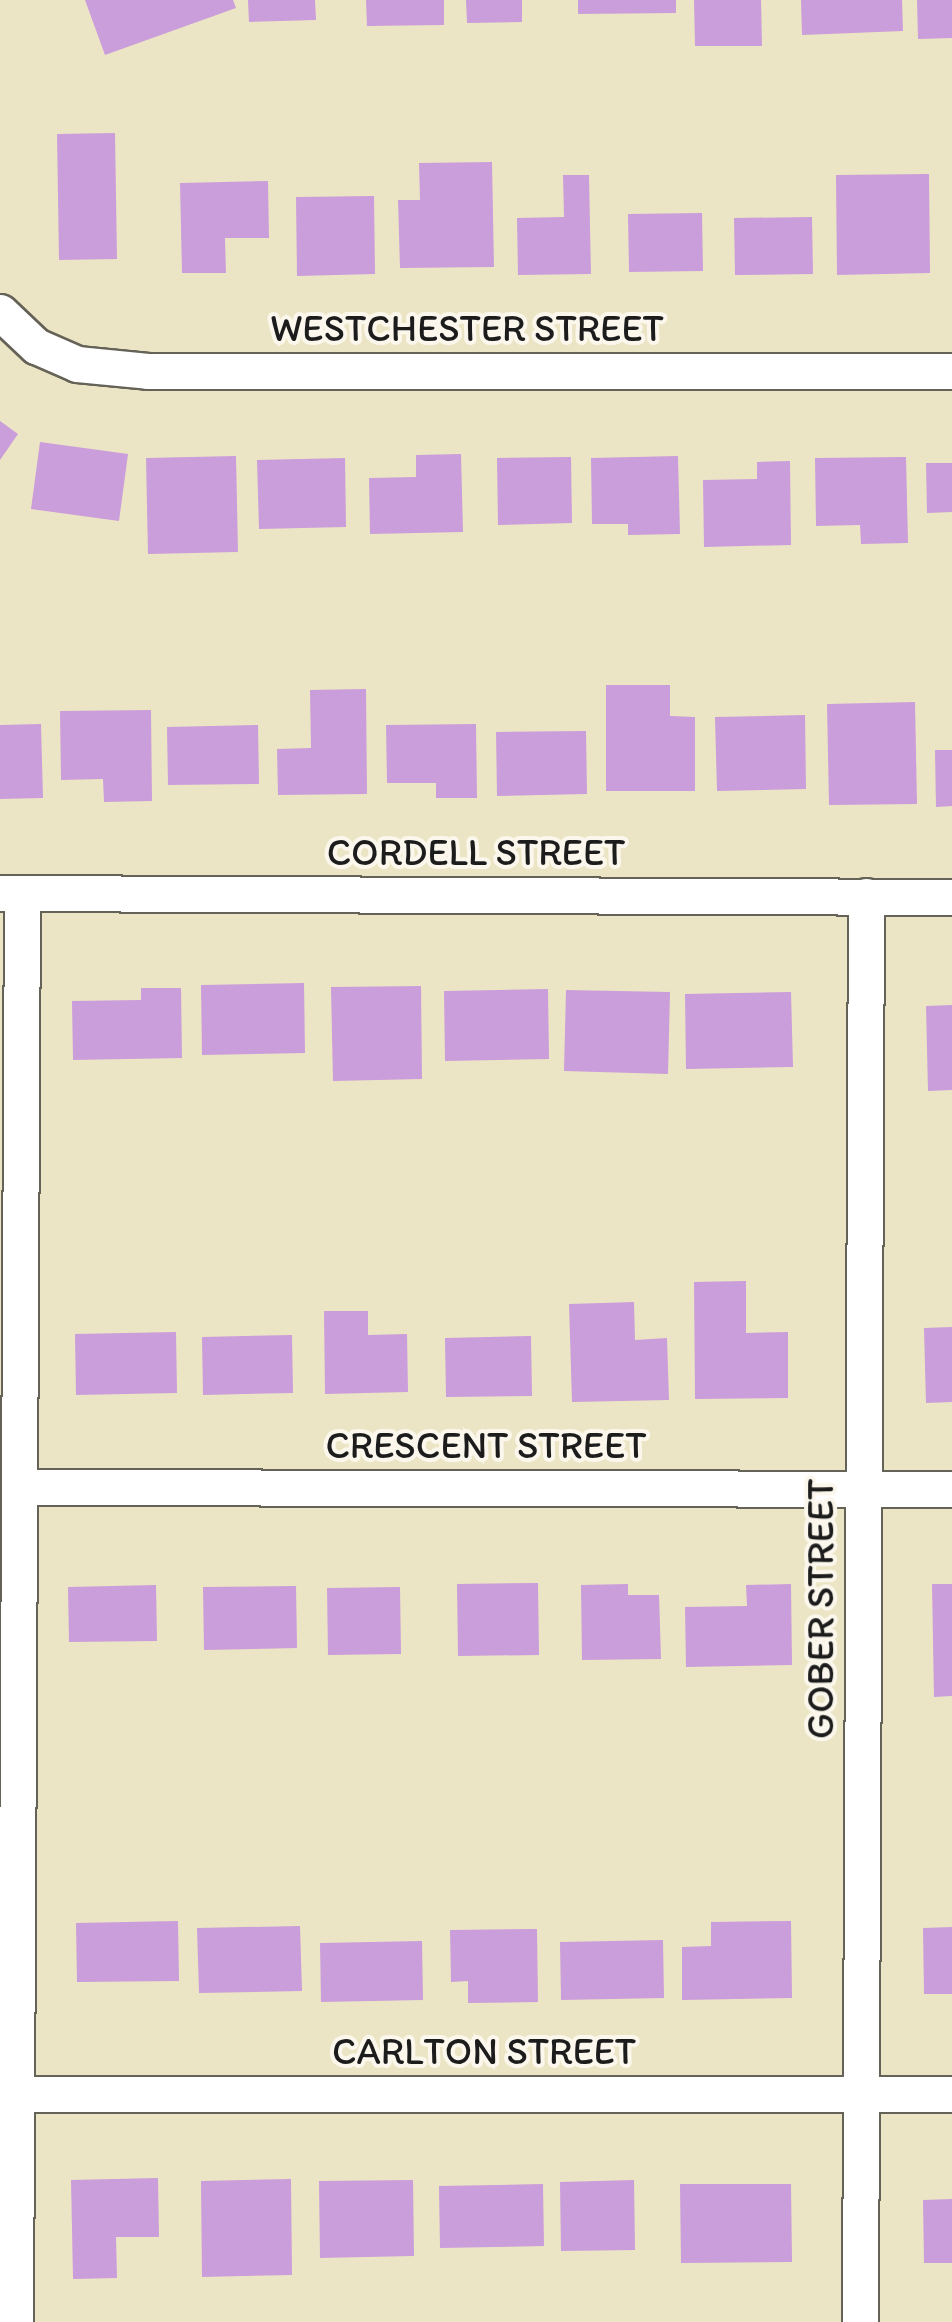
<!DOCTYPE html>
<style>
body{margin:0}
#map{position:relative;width:952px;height:2322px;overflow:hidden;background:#ece5c5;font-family:Itim,sans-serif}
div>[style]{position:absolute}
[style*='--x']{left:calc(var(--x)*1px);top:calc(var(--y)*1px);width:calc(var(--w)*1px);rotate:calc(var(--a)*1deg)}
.building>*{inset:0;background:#ca9ddb}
.roads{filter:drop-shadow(2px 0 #656257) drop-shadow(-2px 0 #656257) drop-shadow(0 2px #656257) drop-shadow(0 -2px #656257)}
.street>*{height:35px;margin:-17.5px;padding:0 17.5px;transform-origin:17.5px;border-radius:17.5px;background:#fff}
span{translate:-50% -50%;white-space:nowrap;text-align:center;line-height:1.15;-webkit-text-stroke:8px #fbf7ec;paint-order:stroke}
.street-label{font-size:38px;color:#1c1c1c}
</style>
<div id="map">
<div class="building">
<i style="clip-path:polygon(85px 0,233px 0,236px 8px,105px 55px)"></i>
<i style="clip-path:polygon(248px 0,315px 0,316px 20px,249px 22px)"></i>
<i style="clip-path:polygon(366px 0,444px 0,444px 25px,367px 26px)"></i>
<i style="clip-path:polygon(466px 0,522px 0,522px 22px,467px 23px)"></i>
<i style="clip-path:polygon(578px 0,676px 0,676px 13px,578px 14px)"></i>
<i style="clip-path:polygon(694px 0,761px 0,762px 46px,695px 46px)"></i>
<i style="clip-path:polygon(801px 0,902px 0,903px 31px,802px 35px)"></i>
<i style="clip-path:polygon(917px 0,952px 0,952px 38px,918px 39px)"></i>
<i style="clip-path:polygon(115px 133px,117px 259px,59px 260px,57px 134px)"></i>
<i style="clip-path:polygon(492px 162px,494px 267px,400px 268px,398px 200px,420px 200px,419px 163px)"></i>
<i style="clip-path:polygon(929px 174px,930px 273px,837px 275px,836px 175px)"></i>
<i style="clip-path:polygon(563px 175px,589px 175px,591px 274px,518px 275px,517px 218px,564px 217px)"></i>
<i style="clip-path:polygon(268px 181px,269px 238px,225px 238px,226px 273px,182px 273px,180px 183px)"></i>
<i style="clip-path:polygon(374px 196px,375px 274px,297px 276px,296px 197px)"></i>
<i style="clip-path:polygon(702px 213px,703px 271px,629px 272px,628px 214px)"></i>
<i style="clip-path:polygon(812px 217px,813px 274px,735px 275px,734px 218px)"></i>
<i style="clip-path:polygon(0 421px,18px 434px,0 460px)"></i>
<i style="clip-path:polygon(40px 442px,128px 454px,119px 521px,31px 509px)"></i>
<i style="clip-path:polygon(461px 454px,463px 532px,370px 534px,369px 478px,416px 477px,416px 455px)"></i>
<i style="clip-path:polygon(236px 456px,238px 552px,148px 554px,146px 458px)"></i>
<i style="clip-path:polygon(678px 456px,680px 534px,628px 535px,628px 524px,592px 524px,591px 458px)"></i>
<i style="clip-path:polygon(571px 457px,572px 523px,498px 525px,497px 458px)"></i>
<i style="clip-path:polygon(906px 457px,908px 543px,861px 544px,860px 525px,816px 526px,815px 458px)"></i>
<i style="clip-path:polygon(345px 458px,346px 527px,259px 529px,257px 460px)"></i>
<i style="clip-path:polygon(790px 461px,791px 545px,704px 547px,703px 480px,757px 479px,757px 462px)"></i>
<i style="clip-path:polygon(926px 463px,952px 463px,952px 512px,927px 513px)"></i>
<i style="clip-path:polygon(606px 685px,670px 685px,670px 716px,695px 717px,695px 791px,606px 791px)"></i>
<i style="clip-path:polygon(366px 689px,367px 794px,278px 795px,277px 749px,311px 748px,310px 690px)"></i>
<i style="clip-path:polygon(915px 702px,917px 804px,829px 805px,827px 704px)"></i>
<i style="clip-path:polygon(151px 710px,152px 801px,104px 802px,103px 779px,61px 780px,60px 711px)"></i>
<i style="clip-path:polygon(805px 715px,806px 789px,717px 791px,715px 717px)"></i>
<i style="clip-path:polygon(41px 724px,43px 798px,0 799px,0 725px)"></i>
<i style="clip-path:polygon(476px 724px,477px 798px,436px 798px,436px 783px,387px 783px,386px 725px)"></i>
<i style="clip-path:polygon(258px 725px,259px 784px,168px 785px,167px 727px)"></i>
<i style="clip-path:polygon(586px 731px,587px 794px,497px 796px,496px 732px)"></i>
<i style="clip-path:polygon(935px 750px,952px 750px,952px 806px,936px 807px)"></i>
<i style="clip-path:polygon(304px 983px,305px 1053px,202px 1055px,201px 985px)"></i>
<i style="clip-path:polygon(421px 986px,422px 1079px,333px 1081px,331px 987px)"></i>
<i style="clip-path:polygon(141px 988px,181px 988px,182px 1058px,73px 1060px,72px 1001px,141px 1000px)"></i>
<i style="clip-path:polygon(548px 989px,549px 1059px,445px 1061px,444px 991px)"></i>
<i style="clip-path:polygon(566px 990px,670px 992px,668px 1074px,564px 1071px)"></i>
<i style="clip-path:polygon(791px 992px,793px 1067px,686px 1069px,685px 994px)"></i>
<i style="clip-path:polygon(952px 1005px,952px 1090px,928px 1091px,926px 1006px)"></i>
<i style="clip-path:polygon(746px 1281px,746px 1333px,788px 1332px,788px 1398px,695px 1399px,694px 1282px)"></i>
<i style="clip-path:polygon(634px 1302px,635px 1340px,667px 1338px,669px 1400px,572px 1402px,569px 1304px)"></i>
<i style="clip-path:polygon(324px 1311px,368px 1311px,368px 1335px,407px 1334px,408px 1392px,325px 1394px)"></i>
<i style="clip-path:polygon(952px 1327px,952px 1402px,926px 1403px,924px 1328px)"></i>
<i style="clip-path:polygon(176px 1332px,177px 1393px,76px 1395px,75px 1334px)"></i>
<i style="clip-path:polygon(292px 1335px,293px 1393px,203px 1395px,202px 1337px)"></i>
<i style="clip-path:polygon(531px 1336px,532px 1396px,446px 1397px,445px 1338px)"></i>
<i style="clip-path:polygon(538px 1583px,539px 1655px,458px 1656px,457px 1584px)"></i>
<i style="clip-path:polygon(628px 1584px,628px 1595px,659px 1595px,661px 1659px,582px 1660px,581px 1585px)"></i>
<i style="clip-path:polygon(791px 1584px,792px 1665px,686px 1667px,685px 1607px,747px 1606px,746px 1585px)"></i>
<i style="clip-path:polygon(932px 1584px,952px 1584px,952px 1696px,934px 1697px)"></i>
<i style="clip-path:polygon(156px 1585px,157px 1641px,69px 1642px,68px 1587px)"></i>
<i style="clip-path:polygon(296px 1586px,297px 1648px,204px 1650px,203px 1587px)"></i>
<i style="clip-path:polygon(400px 1587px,401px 1654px,328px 1655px,327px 1588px)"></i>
<i style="clip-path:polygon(178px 1921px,179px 1981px,77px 1982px,76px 1923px)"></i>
<i style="clip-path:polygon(791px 1921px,792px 1998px,682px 2000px,682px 1947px,711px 1946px,711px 1922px)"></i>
<i style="clip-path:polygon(300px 1926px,302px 1991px,199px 1993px,197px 1928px)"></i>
<i style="clip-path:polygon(952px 1927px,952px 1994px,924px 1994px,923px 1928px)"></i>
<i style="clip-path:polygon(537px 1929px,538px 2002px,468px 2003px,468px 1981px,451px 1982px,450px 1930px)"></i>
<i style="clip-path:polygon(663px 1940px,664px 1998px,561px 2000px,560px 1942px)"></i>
<i style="clip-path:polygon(422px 1941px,423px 2000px,321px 2002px,320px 1943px)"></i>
<i style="clip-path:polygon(158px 2178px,159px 2237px,116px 2237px,117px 2278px,73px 2279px,71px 2180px)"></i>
<i style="clip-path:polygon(291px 2179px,292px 2275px,202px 2277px,201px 2181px)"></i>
<i style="clip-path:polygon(413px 2180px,414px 2256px,320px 2258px,319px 2181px)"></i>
<i style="clip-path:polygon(634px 2180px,635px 2250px,561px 2251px,560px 2182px)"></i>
<i style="clip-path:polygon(543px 2184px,544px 2246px,440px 2248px,439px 2186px)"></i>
<i style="clip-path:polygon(680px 2184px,791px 2184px,792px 2262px,681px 2263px)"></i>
<i style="clip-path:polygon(952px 2199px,952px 2263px,924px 2263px,923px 2200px)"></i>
</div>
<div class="roads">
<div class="street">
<i style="--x:0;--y:312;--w:50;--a:43.4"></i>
<i style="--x:36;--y:346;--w:45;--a:23.7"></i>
<i style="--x:77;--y:364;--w:71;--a:5.6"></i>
<i style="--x:148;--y:371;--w:804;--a:0"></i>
<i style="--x:0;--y:893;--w:952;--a:0.24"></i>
<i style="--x:19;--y:1487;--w:933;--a:0.12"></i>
<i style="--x:16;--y:2094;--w:936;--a:0"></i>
<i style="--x:15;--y:2322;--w:1427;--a:-89.72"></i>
<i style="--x:860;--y:2322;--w:1426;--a:-89.76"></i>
</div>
</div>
<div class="street-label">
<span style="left:467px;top:329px">WESTCHESTER STREET</span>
<span style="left:476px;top:853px">CORDELL STREET</span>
<span style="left:486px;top:1446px">CRESCENT STREET</span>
<span style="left:821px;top:1609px;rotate:-90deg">GOBER STREET</span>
<span style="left:484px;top:2052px">CARLTON STREET</span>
</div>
</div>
